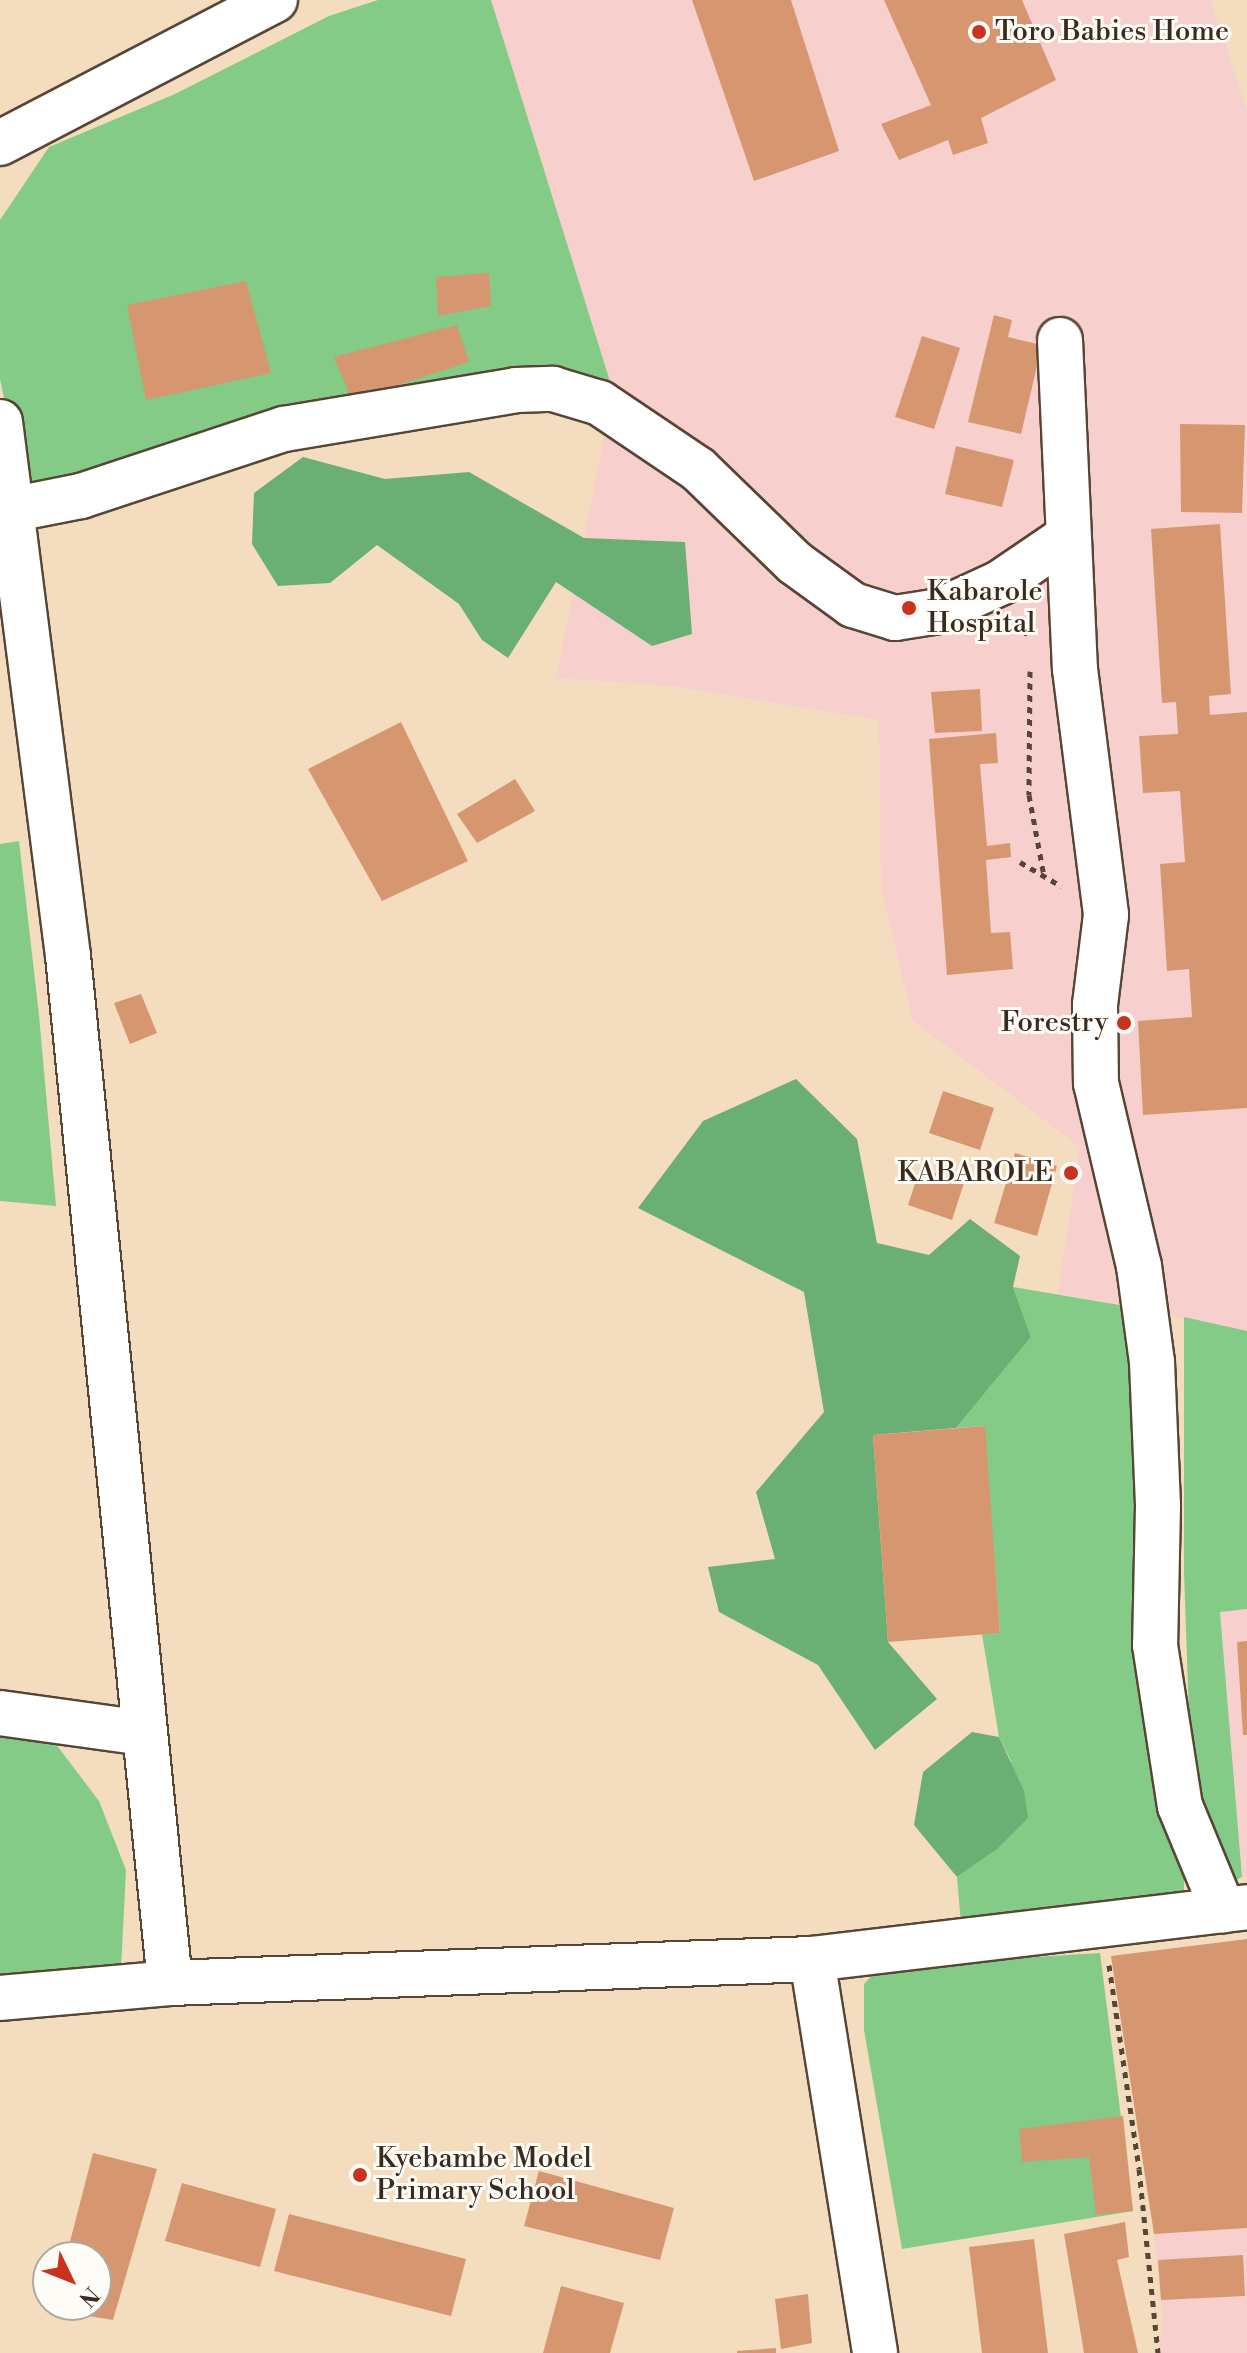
<!DOCTYPE html>
<style>
body{margin:0}
#map{position:relative;width:1247px;height:2353px;overflow:hidden;background:#f4dcbe;font-family:"Libre Bodoni",serif}
div>[style]{position:absolute}
[style*='--x']{left:calc(var(--x)*1px);top:calc(var(--y)*1px);width:calc(var(--w)*1px);rotate:calc(var(--a)*1deg)}
.built>*{inset:0;background:#f7d0ce}
.green>*{inset:0;background:#83cb86}
.forest>*{inset:0;background:#6aaf73}
.building>*{inset:0;background:#d69770}
.path>*{height:5px;margin-top:-2.5px;transform-origin:0;background:repeating-linear-gradient(90deg,#574536 0 6px,transparent 0 12px)}
.roads{filter:drop-shadow(2px 0 #574536) drop-shadow(-2px 0 #574536) drop-shadow(0 2px #574536) drop-shadow(0 -2px #574536)}
.minor>*{height:44px;margin:-22px;padding:0 22px;transform-origin:22px;border-radius:22px;background:#fff}
.dots>*{width:22px;height:22px;translate:-50% -50%;box-sizing:border-box;border:4px solid #fdfcf7;border-radius:50%}
span{translate:-50% -50%;white-space:nowrap;text-align:center;line-height:1.15;-webkit-text-stroke:6px #fdfcf7;paint-order:stroke}
.poi-label{font-size:28px;color:#3b2a1e}
.left{translate:0 -50%;text-align:left}
.right{translate:-100% -50%;text-align:right}
.north{position:absolute;left:32px;top:2241px;width:80px;height:80px;box-sizing:border-box;background:#fdfcf7;border:2px solid #afa8a0;border-radius:50%;rotate:133deg;font-size:22px;font-weight:700;line-height:32px;text-align:center;color:#3b2a1e}
.north::after{content:'';display:block;margin:auto;width:28px;height:36px;background:#c8321e;clip-path:polygon(50% 0,100% 100%,50% 72%,0 100%)}
</style>
<div id="map">
<div class="built">
<i style="clip-path:polygon(491px 0,1210px 0,1247px 111px,1247px 1331px,1058px 1293px,1080px 1147px,913px 1021px,881px 888px,879px 720px,672px 686px,556px 678px,613px 391px)"></i>
<i style="clip-path:polygon(1247px 1609px,1247px 1877px,1242px 1877px,1220px 1611px)"></i>
<i style="clip-path:polygon(1247px 2228px,1247px 2353px,1158px 2353px,1163px 2320px,1154px 2234px)"></i>
</div>
<div class="green">
<i style="clip-path:polygon(378px 0,491px 0,613px 391px,23px 489px,0 379px,0 220px,49px 147px,175px 94px,329px 16px)"></i>
<i style="clip-path:polygon(19px 841px,39px 1015px,56px 1206px,0 1201px,0 844px)"></i>
<i style="clip-path:polygon(1013px 1287px,1137px 1308px,1142px 1474px,1136px 1672px,1184px 1871px,1184px 1896px,961px 1924px,957px 1877px,996px 1850px,1011px 1761px,999px 1737px,982px 1634px,1000px 1633px,984px 1426px,956px 1428px,1031px 1337px)"></i>
<i style="clip-path:polygon(1184px 1317px,1247px 1331px,1247px 1609px,1220px 1612px,1242px 1877px,1228px 1884px,1192px 1802px,1184px 1572px)"></i>
<i style="clip-path:polygon(0 1732px,52px 1739px,99px 1801px,126px 1870px,121px 1969px,0 1978px)"></i>
<i style="clip-path:polygon(1100px 1953px,1133px 2211px,902px 2249px,864px 2030px,864px 1984px,880px 1967px)"></i>
</div>
<div class="forest">
<i style="clip-path:polygon(303px 457px,385px 479px,469px 472px,584px 538px,685px 542px,692px 634px,652px 646px,556px 582px,508px 658px,482px 640px,459px 604px,377px 545px,330px 583px,278px 586px,252px 544px,254px 493px)"></i>
<i style="clip-path:polygon(796px 1079px,857px 1139px,877px 1243px,929px 1255px,970px 1219px,1020px 1256px,1013px 1287px,1031px 1337px,956px 1428px,873px 1435px,888px 1642px,937px 1699px,875px 1750px,818px 1665px,719px 1612px,708px 1567px,775px 1559px,756px 1492px,824px 1412px,804px 1292px,638px 1208px,703px 1121px)"></i>
<i style="clip-path:polygon(972px 1732px,999px 1737px,1024px 1791px,1028px 1818px,996px 1850px,957px 1877px,914px 1825px,923px 1772px)"></i>
</div>
<div class="building">
<i style="clip-path:polygon(692px 0,791px 0,839px 151px,754px 181px)"></i>
<i style="clip-path:polygon(884px 0,1022px 0,1056px 80px,981px 118px,988px 143px,953px 155px,948px 140px,899px 160px,881px 124px,931px 105px)"></i>
<i style="clip-path:polygon(489px 273px,491px 306px,438px 316px,436px 277px)"></i>
<i style="clip-path:polygon(246px 281px,271px 373px,146px 400px,127px 305px)"></i>
<i style="clip-path:polygon(994px 315px,1012px 320px,1008px 337px,1042px 345px,1021px 434px,968px 422px)"></i>
<i style="clip-path:polygon(457px 325px,469px 362px,352px 400px,334px 357px)"></i>
<i style="clip-path:polygon(922px 336px,960px 348px,934px 429px,895px 417px)"></i>
<i style="clip-path:polygon(1180px 424px,1245px 425px,1242px 513px,1181px 512px)"></i>
<i style="clip-path:polygon(956px 446px,1014px 460px,1002px 507px,945px 494px)"></i>
<i style="clip-path:polygon(1220px 524px,1231px 694px,1209px 696px,1210px 715px,1247px 712px,1247px 1108px,1143px 1115px,1138px 1021px,1192px 1017px,1189px 969px,1167px 971px,1160px 864px,1185px 862px,1180px 791px,1143px 793px,1139px 736px,1178px 734px,1176px 702px,1162px 703px,1151px 529px)"></i>
<i style="clip-path:polygon(980px 689px,982px 731px,935px 733px,931px 692px)"></i>
<i style="clip-path:polygon(401px 722px,468px 861px,382px 901px,308px 769px)"></i>
<i style="clip-path:polygon(996px 733px,998px 763px,980px 764px,987px 846px,1010px 843px,1011px 857px,986px 860px,991px 933px,1010px 932px,1013px 969px,947px 975px,929px 739px)"></i>
<i style="clip-path:polygon(515px 779px,535px 811px,477px 843px,457px 814px)"></i>
<i style="clip-path:polygon(141px 994px,157px 1033px,130px 1044px,114px 1003px)"></i>
<i style="clip-path:polygon(943px 1091px,994px 1108px,980px 1150px,929px 1133px)"></i>
<i style="clip-path:polygon(1015px 1153px,1057px 1166px,1037px 1236px,994px 1223px)"></i>
<i style="clip-path:polygon(920px 1168px,964px 1183px,952px 1220px,908px 1205px)"></i>
<i style="clip-path:polygon(985px 1426px,1000px 1633px,888px 1642px,873px 1435px)"></i>
<i style="clip-path:polygon(1247px 1641px,1247px 1735px,1243px 1735px,1237px 1642px)"></i>
<i style="clip-path:polygon(1247px 1939px,1247px 2228px,1154px 2234px,1111px 1956px)"></i>
<i style="clip-path:polygon(1123px 2116px,1133px 2211px,1096px 2215px,1089px 2157px,1022px 2162px,1019px 2129px)"></i>
<i style="clip-path:polygon(93px 2153px,157px 2169px,113px 2320px,52px 2310px,54px 2305px,96px 2305px,96px 2257px,66px 2257px)"></i>
<i style="clip-path:polygon(539px 2171px,674px 2208px,660px 2260px,524px 2226px)"></i>
<i style="clip-path:polygon(182px 2183px,276px 2209px,260px 2267px,165px 2241px)"></i>
<i style="clip-path:polygon(289px 2214px,466px 2259px,451px 2316px,274px 2271px)"></i>
<i style="clip-path:polygon(1125px 2222px,1129px 2257px,1117px 2260px,1138px 2353px,1084px 2353px,1064px 2234px)"></i>
<i style="clip-path:polygon(1034px 2239px,1048px 2353px,982px 2353px,969px 2247px)"></i>
<i style="clip-path:polygon(1243px 2255px,1245px 2296px,1161px 2300px,1158px 2260px)"></i>
<i style="clip-path:polygon(561px 2286px,624px 2303px,610px 2353px,543px 2353px)"></i>
<i style="clip-path:polygon(808px 2294px,812px 2343px,781px 2349px,775px 2299px)"></i>
<i style="clip-path:polygon(776px 2348px,776px 2353px,737px 2353px,737px 2351px)"></i>
</div>
<div class="path">
<i style="--x:1019;--y:619;--w:22;--a:63"></i>
<i style="--x:1030;--y:671;--w:124;--a:90.5"></i>
<i style="--x:1029;--y:795;--w:82;--a:79.5"></i>
<i style="--x:1020;--y:862;--w:48;--a:30.3"></i>
<i style="--x:1109;--y:1965;--w:206;--a:81.6"></i>
<i style="--x:1139;--y:2169;--w:185;--a:84.1"></i>
</div>
<div class="roads">
<div class="minor">
<i style="--x:0;--y:143;--w:310;--a:-27.5"></i>
<i style="--x:1060;--y:340;--w:329;--a:87.4"></i>
<i style="--x:1075;--y:669;--w:248;--a:82.8"></i>
<i style="--x:1106;--y:915;--w:91;--a:97"></i>
<i style="--x:1095;--y:1005;--w:78;--a:89.3"></i>
<i style="--x:1096;--y:1083;--w:188;--a:76.8"></i>
<i style="--x:1139;--y:1266;--w:97;--a:82.3"></i>
<i style="--x:1152;--y:1362;--w:144;--a:87.6"></i>
<i style="--x:1158;--y:1506;--w:139;--a:91.2"></i>
<i style="--x:1155;--y:1645;--w:163;--a:81.2"></i>
<i style="--x:1180;--y:1806;--w:113;--a:67.5"></i>
<i style="--x:0;--y:422;--w:538;--a:82.74"></i>
<i style="--x:68;--y:956;--w:1032;--a:84.33"></i>
<i style="--x:0;--y:512;--w:83;--a:-11.2"></i>
<i style="--x:81;--y:496;--w:214;--a:-18.3"></i>
<i style="--x:284;--y:429;--w:235;--a:-9.5"></i>
<i style="--x:516;--y:390;--w:37;--a:-2"></i>
<i style="--x:553;--y:389;--w:49;--a:16.6"></i>
<i style="--x:600;--y:403;--w:118;--a:34"></i>
<i style="--x:698;--y:469;--w:135;--a:44.1"></i>
<i style="--x:795;--y:563;--w:72;--a:35.9"></i>
<i style="--x:853;--y:605;--w:44;--a:17.2"></i>
<i style="--x:895;--y:618;--w:45;--a:-9"></i>
<i style="--x:939;--y:611;--w:67;--a:-24.7"></i>
<i style="--x:1000;--y:583;--w:80;--a:-34.3"></i>
<i style="--x:0;--y:1713;--w:145;--a:7.9"></i>
<i style="--x:812;--y:1959;--w:399;--a:80.9"></i>
<i style="--x:0;--y:1998;--w:171;--a:-5"></i>
<i style="--x:170;--y:1983;--w:642;--a:-2.14"></i>
<i style="--x:812;--y:1959;--w:438;--a:-6.8"></i>
</div>
</div>
<div class="dots">
<i style="left:979px;top:32px;background:#c8321e"></i>
<i style="left:909px;top:608px;background:#c8321e"></i>
<i style="left:1124px;top:1023px;background:#c8321e"></i>
<i style="left:1071px;top:1173px;background:#c8321e"></i>
<i style="left:360px;top:2175px;background:#c8321e"></i>
</div>
<div class="poi-label">
<span class="left" style="left:995px;top:32px">Toro Babies Home</span>
<span class="left" style="left:927px;top:608px">Kabarole<br>Hospital</span>
<span class="right" style="left:1108px;top:1023px">Forestry</span>
<span class="right" style="left:1053px;top:1173px">KABAROLE</span>
<span class="left" style="left:376px;top:2175px">Kyebambe Model<br>Primary School</span>
</div>
<div class="north">N</div>
</div>
